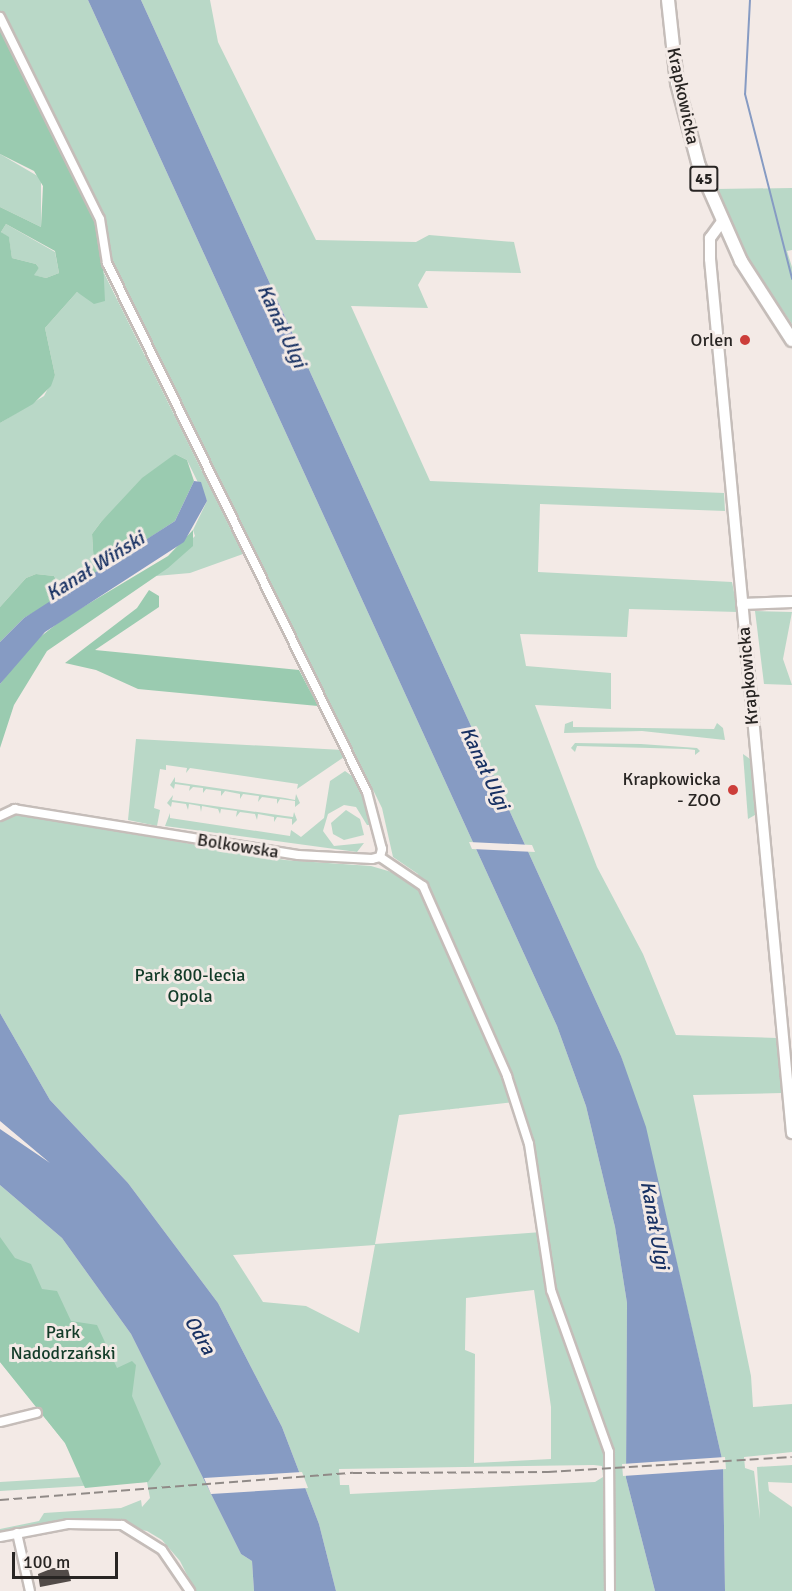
<!DOCTYPE html>
<meta charset="utf-8">
<style>
body{margin:0}
#map{position:relative;width:792px;height:1591px;overflow:hidden;background:#f3eae6;font-family:Signika,sans-serif}
div>[style]{position:absolute}
[style*='--x']{left:calc(var(--x)*1px);top:calc(var(--y)*1px);width:calc(var(--w)*1px);rotate:calc(var(--a)*1deg)}
.green>*{inset:0;background:#b9d8c7}
.forest>*{inset:0;background:#9acbb0}
.water>*{inset:0;background:#869bc3}
.pier>*{inset:0;background:#f3eae6}
.stream>*{height:2px;margin:-1px;padding:0 1px;transform-origin:1px;border-radius:1px;background:#869bc3}
.building>*{inset:0;background:#524b48}
.roads{filter:drop-shadow(2px 0 #c5bdb9) drop-shadow(-2px 0 #c5bdb9) drop-shadow(0 2px #c5bdb9) drop-shadow(0 -2px #c5bdb9)}
.street>*{height:8px;margin:-4px;padding:0 4px;transform-origin:4px;border-radius:4px;background:#fff}
.secondary>*{height:10px;margin:-5px;padding:0 5px;transform-origin:5px;border-radius:5px;background:#fff}
.primary>*{height:12px;margin:-6px;padding:0 6px;transform-origin:6px;border-radius:6px;background:#fff}
.rail>*{height:2px;margin-top:-1px;transform-origin:0;background:repeating-linear-gradient(90deg,#908a87 0 9px,transparent 0 13.5px)}
.dots>*{width:16px;height:16px;translate:-50% -50%;box-sizing:border-box;border:3px solid #f3eae6;border-radius:50%}
span{translate:-50% -50%;white-space:nowrap;text-align:center;line-height:1.15;-webkit-text-stroke:6px #f3eae6;paint-order:stroke}
.shield-label span{padding:2px 4px;background:#f3eae6;border:2px solid;border-radius:4px;-webkit-text-stroke-width:0}
.shield-label{font-size:16px;color:#282523;font-weight:700}
.street-label{font-size:18px;color:#282523}
.poi-label{font-size:18px;color:#282523}
.right{translate:-100% -50%;text-align:right}
.park-label{font-size:18px;color:#123b28}
.water-label{font-size:20px;color:#183163;font-style:italic}
.scale{position:absolute;left:12px;top:1552px;width:106px;height:27px;box-sizing:border-box;border:3px solid #282523;border-top:0;padding-left:8px;font-size:18px;line-height:21px;white-space:nowrap;color:#282523;-webkit-text-stroke:4px #f3eae6;paint-order:stroke}
</style>
<div id="map">
<div class="green">
<i style="clip-path:polygon(evenodd,0 0,88px 0,557px 1026px,586px 1106px,615px 1227px,627px 1303px,626px 1478px,655px 1591px,336px 1591px,319px 1524px,282px 1427px,218px 1303px,128px 1183px,50px 1100px,0 1013px,0 822px,16px 814px,285px 860px,371px 866px,419px 880px,418px 874px,393px 857px,382px 808px,109px 258px,0 17px,0 0,515px 1102px,539px 1197px,542px 1232px,375px 1244px,399px 1115px,515px 1102px,0 0,375px 1245px,359px 1333px,306px 1306px,263px 1302px,233px 1255px,375px 1245px,0 0,534px 1290px,551px 1407px,551px 1459px,474px 1463px,475px 1354px,465px 1350px,466px 1298px,534px 1290px,0 0,594px 1465px,602px 1466px,603px 1477px,595px 1482px,350px 1494px,349px 1485px,340px 1485px,339px 1469px,594px 1465px)"></i>
<i style="clip-path:polygon(141px 0,210px 0,218px 42px,316px 240px,416px 242px,429px 235px,514px 242px,521px 273px,426px 271px,418px 285px,428px 308px,351px 306px,430px 481px,724px 493px,725px 511px,540px 504px,538px 572px,732px 582px,738px 612px,629px 609px,627px 637px,520px 634px,526px 666px,611px 673px,611px 709px,535px 705px,597px 867px,643px 954px,676px 1035px,777px 1038px,782px 1093px,693px 1095px,751px 1376px,753px 1407px,792px 1404px,792px 1452px,744px 1457px,745px 1468px,754px 1471px,760px 1519px,757px 1467px,792px 1465px,792px 1483px,768px 1482px,769px 1491px,792px 1507px,792px 1591px,725px 1591px,723px 1463px,658px 1182px,621px 1056px)"></i>
<i style="clip-path:polygon(0 154px,41px 178px,41px 227px,0 207px)"></i>
<i style="clip-path:polygon(792px 188px,792px 250px,787px 251px,792px 267px,792px 324px,748px 260px,716px 189px)"></i>
<i style="clip-path:polygon(6px 224px,55px 252px,59px 273px,46px 278px,33px 275px,39px 268px,36px 264px,12px 258px,9px 238px,1px 232px)"></i>
<i style="clip-path:polygon(104px 273px,243px 554px,190px 573px,156px 576px,195px 536px,193px 530px,207px 501px,187px 460px,175px 454px,101px 522px,92px 534px,94px 565px,79px 578px,80px 583px,64px 595px,54px 576px,36px 574px,26px 578px,0 607px,0 423px,44px 396px,55px 375px,45px 328px,77px 292px,84px 295px)"></i>
<i style="clip-path:polygon(755px 611px,792px 612px,783px 659px,792px 685px,764px 684px)"></i>
<i style="clip-path:polygon(573px 721px,573px 727px,714px 729px,717px 723px,723px 728px,725px 740px,642px 731px,564px 733px,565px 724px)"></i>
<i style="clip-path:polygon(136px 739px,343px 750px,344px 757px,297px 789px,298px 784px,190px 768px,186px 773px,187px 768px,166px 765px,166px 770px,160px 769px,154px 808px,160px 810px,157px 826px,128px 820px)"></i>
<i style="clip-path:polygon(575px 743px,641px 744px,697px 748px,700px 751px,695px 755px,695px 750px,687px 749px,577px 746px,575px 752px,571px 748px)"></i>
<i style="clip-path:polygon(743px 754px,750px 759px,755px 815px,748px 819px)"></i>
<i style="clip-path:polygon(345px 771px,359px 781px,374px 816px,372px 825px,367px 825px,356px 807px,344px 805px,328px 814px,323px 831px,334px 846px,364px 843px,357px 852px,165px 826px,170px 813px,170px 818px,290px 836px,291px 830px,301px 837px,324px 818px,330px 781px)"></i>
<i style="clip-path:polygon(175px 777px,175px 782px,285px 798px,295px 800px,296px 794px,300px 803px,295px 807px,295px 801px,280px 799px,277px 804px,277px 799px,262px 797px,258px 802px,259px 796px,243px 794px,240px 799px,240px 794px,225px 791px,221px 796px,221px 791px,206px 789px,203px 793px,203px 788px,193px 787px,189px 791px,190px 786px,175px 784px,174px 789px,170px 785px)"></i>
<i style="clip-path:polygon(173px 795px,172px 800px,285px 816px,293px 817px,294px 812px,297px 820px,292px 825px,292px 819px,277px 817px,274px 822px,274px 817px,258px 814px,257px 820px,255px 814px,240px 812px,236px 817px,237px 811px,221px 809px,220px 814px,218px 809px,202px 806px,201px 812px,200px 806px,189px 804px,188px 810px,186px 804px,172px 802px,171px 807px,167px 803px)"></i>
<i style="clip-path:polygon(346px 810px,360px 819px,364px 835px,344px 840px,333px 834px,331px 823px)"></i>
<i style="clip-path:polygon(0 1185px,62px 1238px,131px 1334px,241px 1554px,252px 1561px,254px 1591px,195px 1591px,180px 1561px,162px 1540px,147px 1531px,99px 1523px,0 1537px,0 1529px,39px 1521px,44px 1513px,121px 1508px,141px 1500px,142px 1507px,150px 1498px,147px 1482px,0 1491px,0 1482px,83px 1477px,65px 1443px,0 1362px)"></i>
</div>
<div class="forest">
<i style="clip-path:polygon(evenodd,0 17px,92px 200px,102px 239px,105px 301px,94px 304px,77px 292px,45px 328px,55px 375px,51px 386px,33px 404px,0 423px,0 207px,41px 227px,43px 186px,34px 171px,0 154px,0 17px,6px 224px,55px 251px,59px 273px,46px 278px,34px 275px,39px 268px,36px 264px,12px 258px,9px 237px,1px 232px,6px 224px)"></i>
<i style="clip-path:polygon(175px 454px,187px 460px,194px 481px,175px 521px,80px 583px,83px 572px,94px 565px,92px 534px,101px 522px,142px 478px)"></i>
<i style="clip-path:polygon(193px 530px,193px 546px,168px 568px,47px 651px,14px 705px,0 748px,0 684px,31px 644px,63px 619px,168px 556px)"></i>
<i style="clip-path:polygon(36px 574px,54px 576px,64px 595px,24px 618px,0 642px,0 607px,26px 578px)"></i>
<i style="clip-path:polygon(149px 590px,159px 596px,159px 607px,95px 650px,299px 670px,318px 706px,138px 689px,96px 670px,65px 663px,137px 608px)"></i>
<i style="clip-path:polygon(0 1237px,15px 1258px,31px 1264px,42px 1289px,57px 1291px,71px 1321px,97px 1325px,117px 1368px,132px 1361px,136px 1365px,132px 1396px,161px 1464px,148px 1482px,85px 1488px,65px 1443px,0 1362px)"></i>
</div>
<div class="water">
<i style="clip-path:polygon(88px 0,141px 0,621px 1056px,646px 1127px,723px 1463px,725px 1591px,655px 1591px,626px 1478px,627px 1303px,615px 1227px,586px 1106px,557px 1026px)"></i>
<i style="clip-path:polygon(194px 481px,201px 482px,207px 501px,184px 542px,45px 632px,0 684px,0 642px,24px 618px,175px 521px)"></i>
<i style="clip-path:polygon(0 1013px,50px 1100px,128px 1183px,218px 1303px,282px 1427px,319px 1524px,336px 1591px,254px 1591px,252px 1561px,241px 1554px,131px 1334px,62px 1238px,0 1185px,0 1129px,50px 1163px,0 1121px)"></i>
</div>
<div class="pier">
<i style="clip-path:polygon(469px 842px,532px 845px,535px 852px,472px 849px)"></i>
<i style="clip-path:polygon(725px 1457px,726px 1469px,623px 1476px,622px 1464px)"></i>
<i style="clip-path:polygon(302px 1472px,308px 1488px,211px 1494px,204px 1478px)"></i>
</div>
<div class="stream">
<i style="--x:750;--y:0;--w:94;--a:93"></i>
<i style="--x:745;--y:94;--w:191;--a:75.7"></i>
</div>
<div class="building">
<i style="clip-path:polygon(53px 1568px,68px 1569px,71px 1581px,40px 1587px,38px 1574px)"></i>
</div>
<div class="roads">
<div class="street">
<i style="--x:0;--y:17;--w:225;--a:63.7"></i>
<i style="--x:100;--y:219;--w:45;--a:81"></i>
<i style="--x:107;--y:263;--w:589;--a:63.83"></i>
<i style="--x:367;--y:792;--w:59;--a:75.3"></i>
<i style="--x:382;--y:849;--w:8;--a:104"></i>
<i style="--x:380;--y:857;--w:8;--a:166"></i>
<i style="--x:372;--y:859;--w:74;--a:-176.9"></i>
<i style="--x:298;--y:855;--w:287;--a:-170.8"></i>
<i style="--x:15;--y:809;--w:17;--a:155"></i>
<i style="--x:380;--y:857;--w:52;--a:34"></i>
<i style="--x:423;--y:886;--w:208;--a:66.1"></i>
<i style="--x:507;--y:1076;--w:71;--a:72.1"></i>
<i style="--x:529;--y:1144;--w:148;--a:81.4"></i>
<i style="--x:551;--y:1290;--w:172;--a:70.3"></i>
<i style="--x:609;--y:1452;--w:139;--a:89.6"></i>
<i style="--x:0;--y:1422;--w:38;--a:-14"></i>
<i style="--x:17;--y:1533;--w:59;--a:77.4"></i>
<i style="--x:0;--y:1537;--w:69;--a:-10.8"></i>
<i style="--x:68;--y:1524;--w:54;--a:1.1"></i>
<i style="--x:122;--y:1525;--w:47;--a:32"></i>
<i style="--x:162;--y:1550;--w:50;--a:55.7"></i>
</div>
<div class="secondary">
<i style="--x:721;--y:223;--w:19;--a:126"></i>
<i style="--x:710;--y:238;--w:21;--a:90"></i>
<i style="--x:710;--y:259;--w:878;--a:84.64"></i>
<i style="--x:742;--y:604;--w:50;--a:-2.3"></i>
</div>
<div class="primary">
<i style="--x:668;--y:0;--w:83;--a:83.8"></i>
<i style="--x:677;--y:83;--w:86;--a:75.2"></i>
<i style="--x:699;--y:166;--w:104;--a:66.1"></i>
<i style="--x:741;--y:261;--w:94;--a:57.2"></i>
</div>
</div>
<div class="rail">
<i style="--x:0;--y:1500;--w:354;--a:-4.4"></i>
<i style="--x:353;--y:1473;--w:195;--a:-0.3"></i>
<i style="--x:548;--y:1472;--w:244;--a:-3.5"></i>
</div>
<div class="dots">
<i style="left:745px;top:340px;background:#cc3e3a"></i>
<i style="left:733px;top:790px;background:#cc3e3a"></i>
</div>
<div class="shield-label">
<span style="left:704px;top:179px">45</span>
</div>
<div class="street-label">
<span style="left:683px;top:96px;rotate:78deg">Krapkowicka</span>
<span style="left:748px;top:676px;rotate:-95deg">Krapkowicka</span>
<span style="left:238px;top:846px;rotate:9deg">Bolkowska</span>
</div>
<div class="poi-label">
<span class="right" style="left:733px;top:340px">Orlen</span>
<span class="right" style="left:721px;top:790px">Krapkowicka<br>- ZOO</span>
</div>
<div class="park-label">
<span style="left:190px;top:986px">Park 800-lecia<br>Opola</span>
<span style="left:63px;top:1343px">Park<br>Nadodrzański</span>
</div>
<div class="water-label">
<span style="left:282px;top:326px;rotate:65deg">Kanał Ulgi</span>
<span style="left:95px;top:566px;rotate:-32deg">Kanał Wiński</span>
<span style="left:485px;top:768px;rotate:65deg">Kanał Ulgi</span>
<span style="left:655px;top:1225px;rotate:80deg">Kanał Ulgi</span>
<span style="left:200px;top:1335px;rotate:60deg">Odra</span>
</div>
<div class="scale">100 m</div>
</div>
